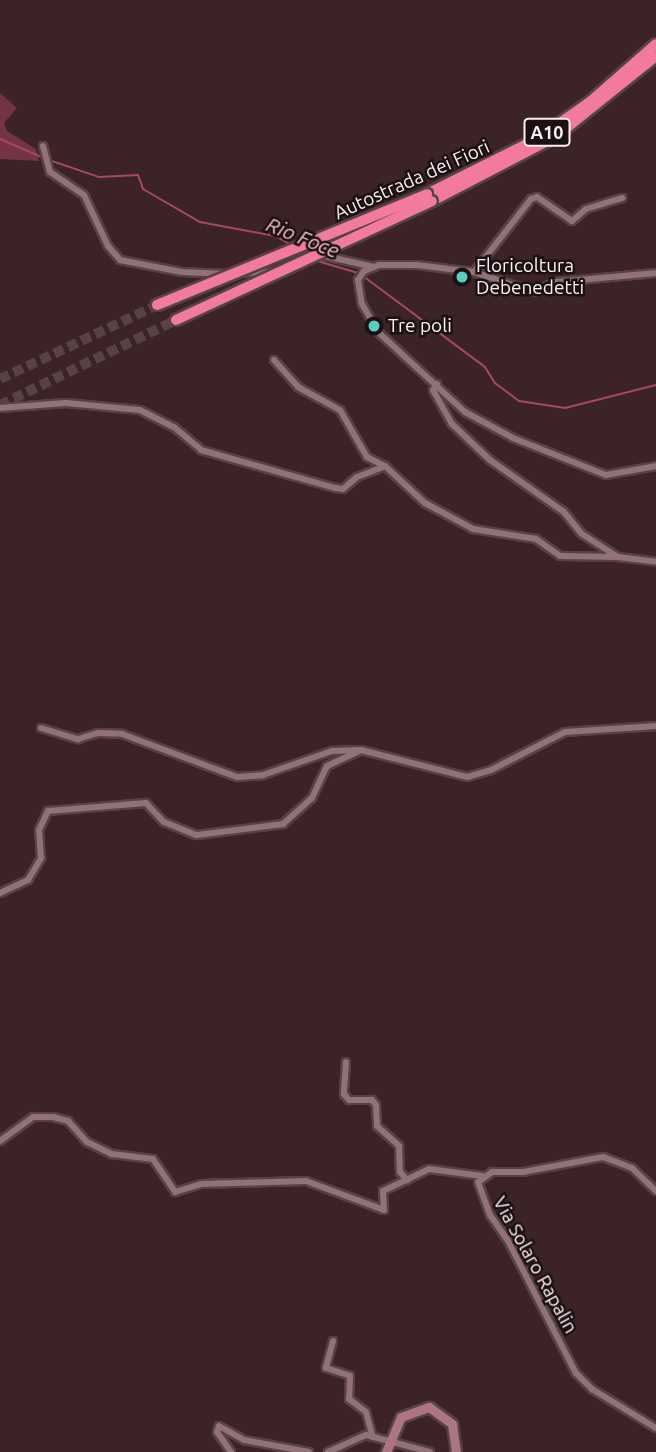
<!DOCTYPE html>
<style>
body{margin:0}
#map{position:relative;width:656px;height:1452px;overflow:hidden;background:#3b2328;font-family:Ubuntu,sans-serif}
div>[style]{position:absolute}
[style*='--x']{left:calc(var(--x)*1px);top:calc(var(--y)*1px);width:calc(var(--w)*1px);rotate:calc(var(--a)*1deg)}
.green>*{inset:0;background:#753346}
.stream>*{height:2px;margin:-1px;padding:0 1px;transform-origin:1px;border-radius:1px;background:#a64964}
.motorway-tunnel>*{height:10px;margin-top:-5px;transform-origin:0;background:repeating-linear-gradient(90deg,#584246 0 10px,transparent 0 15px)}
.roads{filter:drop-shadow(2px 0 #564247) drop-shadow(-2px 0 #564247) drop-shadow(0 2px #564247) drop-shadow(0 -2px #564247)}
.minor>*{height:6px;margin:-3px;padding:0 3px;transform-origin:3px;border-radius:3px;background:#907278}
.secondary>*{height:9px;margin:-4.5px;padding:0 4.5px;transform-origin:4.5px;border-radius:4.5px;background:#ad7582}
.motorway>*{height:10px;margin:-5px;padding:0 5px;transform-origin:5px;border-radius:5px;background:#f27b9b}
.bridges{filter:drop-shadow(2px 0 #564247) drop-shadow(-2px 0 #564247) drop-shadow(0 2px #564247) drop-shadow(0 -2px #564247)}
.motorway-bridge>*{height:10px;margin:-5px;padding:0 5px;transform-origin:5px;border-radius:5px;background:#f27b9b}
.dots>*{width:19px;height:19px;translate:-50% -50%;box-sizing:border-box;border:4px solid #1b1012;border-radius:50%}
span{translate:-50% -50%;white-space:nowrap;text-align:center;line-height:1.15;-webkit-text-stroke:5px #1b1012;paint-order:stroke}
.shield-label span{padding:2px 5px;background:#1b1012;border:2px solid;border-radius:5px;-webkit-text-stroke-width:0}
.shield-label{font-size:18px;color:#fdf0f2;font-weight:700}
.street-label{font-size:19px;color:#fdf0f2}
.poi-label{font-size:19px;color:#fdf0f2}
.left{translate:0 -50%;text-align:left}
.water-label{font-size:21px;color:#f4bfcb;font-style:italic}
</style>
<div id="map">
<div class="green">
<i style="clip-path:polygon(0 93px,17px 108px,4px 123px,7px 131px,36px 149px,39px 161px,0 159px)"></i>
</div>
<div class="stream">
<i style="--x:0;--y:139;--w:48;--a:23.4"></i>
<i style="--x:49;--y:160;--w:53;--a:18.8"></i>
<i style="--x:99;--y:177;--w:39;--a:-3"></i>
<i style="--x:138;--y:175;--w:15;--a:70"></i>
<i style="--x:143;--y:189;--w:66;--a:30.1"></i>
<i style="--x:200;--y:222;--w:76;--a:10.6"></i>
<i style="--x:275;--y:236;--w:19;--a:28"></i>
<i style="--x:314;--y:260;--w:46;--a:16.5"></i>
<i style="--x:363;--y:276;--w:152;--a:36.7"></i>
<i style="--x:485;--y:367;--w:19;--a:58"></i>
<i style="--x:495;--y:383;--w:30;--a:37"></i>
<i style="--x:519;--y:401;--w:47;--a:8.7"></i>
<i style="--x:565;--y:408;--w:94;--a:-14.2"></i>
</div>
<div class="motorway-tunnel">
<i style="--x:0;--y:379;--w:174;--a:-25.2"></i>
<i style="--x:0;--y:405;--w:195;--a:-25.8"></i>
</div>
<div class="roads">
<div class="minor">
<i style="--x:43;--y:146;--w:27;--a:75"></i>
<i style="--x:50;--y:172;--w:41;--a:34.1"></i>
<i style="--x:84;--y:195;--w:56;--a:64.8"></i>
<i style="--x:108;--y:246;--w:18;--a:49"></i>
<i style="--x:120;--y:260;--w:63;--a:11"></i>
<i style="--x:182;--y:272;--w:45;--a:2.5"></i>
<i style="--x:321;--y:255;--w:54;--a:12.8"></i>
<i style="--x:474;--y:272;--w:93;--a:-52"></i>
<i style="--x:531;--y:199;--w:6;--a:-18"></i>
<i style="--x:537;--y:197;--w:42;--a:34.4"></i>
<i style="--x:572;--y:221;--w:18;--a:-41"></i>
<i style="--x:586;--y:209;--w:38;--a:-17"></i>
<i style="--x:241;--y:273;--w:31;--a:-2"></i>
<i style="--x:656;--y:273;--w:100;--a:174.9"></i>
<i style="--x:556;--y:282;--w:24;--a:156"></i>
<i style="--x:534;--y:292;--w:63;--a:-161.6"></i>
<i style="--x:474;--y:272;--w:58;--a:-173.1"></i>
<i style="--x:416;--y:265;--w:37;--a:180"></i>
<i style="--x:379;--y:265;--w:16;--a:158"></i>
<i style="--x:364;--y:271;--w:11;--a:124"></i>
<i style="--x:358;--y:280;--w:24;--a:81"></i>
<i style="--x:362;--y:304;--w:32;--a:60"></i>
<i style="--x:378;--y:332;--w:118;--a:42.6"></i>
<i style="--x:465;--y:412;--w:55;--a:28.4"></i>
<i style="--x:513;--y:438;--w:100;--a:21.7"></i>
<i style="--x:606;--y:475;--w:51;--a:-10.2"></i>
<i style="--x:274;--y:360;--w:36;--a:48"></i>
<i style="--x:298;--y:387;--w:48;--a:28.7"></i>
<i style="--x:340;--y:410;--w:54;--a:60.1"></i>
<i style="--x:367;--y:457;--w:20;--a:27"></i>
<i style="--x:385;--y:466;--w:54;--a:42.8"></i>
<i style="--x:425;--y:503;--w:55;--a:28.4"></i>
<i style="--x:473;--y:529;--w:64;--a:9"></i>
<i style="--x:536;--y:539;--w:29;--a:35"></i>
<i style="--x:560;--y:556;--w:58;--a:1"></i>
<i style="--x:437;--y:384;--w:7;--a:124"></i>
<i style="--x:433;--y:390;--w:39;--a:61"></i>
<i style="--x:452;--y:424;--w:52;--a:43.5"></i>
<i style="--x:490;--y:460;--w:90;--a:35.1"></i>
<i style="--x:564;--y:512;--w:28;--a:51"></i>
<i style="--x:582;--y:534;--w:43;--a:32.6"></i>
<i style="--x:618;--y:557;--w:38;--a:7"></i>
<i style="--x:0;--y:408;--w:66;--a:-4.3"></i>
<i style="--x:66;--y:403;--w:74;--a:5.4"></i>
<i style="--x:140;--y:410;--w:38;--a:27"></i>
<i style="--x:174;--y:427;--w:35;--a:40"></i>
<i style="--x:201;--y:450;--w:139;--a:15.8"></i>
<i style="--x:335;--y:488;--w:8;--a:7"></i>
<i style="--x:343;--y:489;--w:18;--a:-41"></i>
<i style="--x:357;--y:477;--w:30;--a:-21"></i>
<i style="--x:41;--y:728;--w:39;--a:17"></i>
<i style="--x:78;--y:739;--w:21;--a:-17"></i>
<i style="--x:98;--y:733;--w:24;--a:2"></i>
<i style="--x:122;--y:734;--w:123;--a:20.5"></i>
<i style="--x:237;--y:777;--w:26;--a:-4"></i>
<i style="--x:263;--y:775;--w:73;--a:-19.2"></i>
<i style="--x:332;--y:751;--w:29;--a:-2"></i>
<i style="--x:361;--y:750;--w:109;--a:14.3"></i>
<i style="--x:467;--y:777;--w:25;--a:-16"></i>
<i style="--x:491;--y:770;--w:83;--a:-27.2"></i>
<i style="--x:565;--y:732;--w:91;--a:-3.8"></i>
<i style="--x:0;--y:893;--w:31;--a:-25"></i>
<i style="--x:28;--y:880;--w:26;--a:-59"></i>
<i style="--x:41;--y:858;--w:28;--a:-94"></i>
<i style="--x:39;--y:830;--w:21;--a:-65"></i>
<i style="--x:48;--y:811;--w:98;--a:-4.7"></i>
<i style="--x:146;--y:803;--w:26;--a:47"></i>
<i style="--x:164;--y:822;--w:35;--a:22"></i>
<i style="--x:197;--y:835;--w:87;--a:-7.3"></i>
<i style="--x:283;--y:824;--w:39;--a:-42"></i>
<i style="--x:312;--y:798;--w:35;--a:-65"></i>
<i style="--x:327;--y:766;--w:38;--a:-25"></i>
<i style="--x:346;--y:1062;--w:32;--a:94"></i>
<i style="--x:344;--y:1094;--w:8;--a:50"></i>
<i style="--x:349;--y:1100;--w:23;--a:0"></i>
<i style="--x:372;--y:1100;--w:6;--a:51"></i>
<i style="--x:376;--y:1105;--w:21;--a:87"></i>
<i style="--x:377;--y:1126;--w:30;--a:42"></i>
<i style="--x:399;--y:1146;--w:26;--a:88"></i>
<i style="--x:400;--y:1172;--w:11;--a:49"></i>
<i style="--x:0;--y:1141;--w:41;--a:-36"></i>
<i style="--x:33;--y:1117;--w:20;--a:0"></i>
<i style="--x:53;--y:1117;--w:16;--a:15"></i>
<i style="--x:68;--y:1121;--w:28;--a:48"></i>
<i style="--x:87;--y:1142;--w:28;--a:26"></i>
<i style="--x:112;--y:1154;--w:41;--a:7"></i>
<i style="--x:153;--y:1159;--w:40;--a:56"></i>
<i style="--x:175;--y:1192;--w:27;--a:-17"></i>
<i style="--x:201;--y:1184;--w:105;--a:-1.6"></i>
<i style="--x:306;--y:1181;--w:83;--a:20.4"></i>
<i style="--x:384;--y:1210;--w:19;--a:-93"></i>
<i style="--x:383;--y:1191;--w:51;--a:-25.6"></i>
<i style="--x:429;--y:1169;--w:54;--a:7.4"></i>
<i style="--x:656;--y:1191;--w:33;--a:-136"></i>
<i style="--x:632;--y:1168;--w:31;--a:-159"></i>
<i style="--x:603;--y:1157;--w:81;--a:169.4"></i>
<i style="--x:523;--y:1172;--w:31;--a:180"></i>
<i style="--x:492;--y:1172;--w:17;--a:144"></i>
<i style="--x:478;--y:1182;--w:35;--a:70"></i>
<i style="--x:490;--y:1215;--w:29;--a:55"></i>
<i style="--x:507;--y:1239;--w:151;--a:62.8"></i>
<i style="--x:576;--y:1373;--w:23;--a:45"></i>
<i style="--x:592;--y:1389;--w:75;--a:31.4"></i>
<i style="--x:333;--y:1341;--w:28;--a:105"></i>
<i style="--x:326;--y:1368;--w:25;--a:18"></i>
<i style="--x:350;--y:1376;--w:23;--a:92"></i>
<i style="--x:349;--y:1399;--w:21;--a:37"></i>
<i style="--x:366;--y:1412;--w:24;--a:75"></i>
<i style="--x:231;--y:1452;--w:24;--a:-125"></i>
<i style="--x:217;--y:1432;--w:6;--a:-72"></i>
<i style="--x:219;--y:1426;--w:29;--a:29"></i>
<i style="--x:244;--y:1440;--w:66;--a:10.5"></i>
<i style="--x:328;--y:1452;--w:42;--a:-24.1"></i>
<i style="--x:366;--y:1435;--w:66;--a:14.9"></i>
</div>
<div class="secondary">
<i style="--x:386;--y:1452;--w:38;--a:-67"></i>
<i style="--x:401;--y:1417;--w:30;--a:-20"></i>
<i style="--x:429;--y:1407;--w:29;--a:36"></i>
<i style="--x:452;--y:1424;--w:28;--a:82"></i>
</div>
<div class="motorway">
<i style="--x:427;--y:194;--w:123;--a:-26.6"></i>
<i style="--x:537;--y:139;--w:66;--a:-35.1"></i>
<i style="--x:591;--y:101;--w:86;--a:-41.2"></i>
<i style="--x:432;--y:201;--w:139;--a:-27.5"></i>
<i style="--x:555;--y:137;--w:129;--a:-38.7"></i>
</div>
</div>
<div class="bridges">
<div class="motorway-bridge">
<i style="--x:157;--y:305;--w:292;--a:-22.3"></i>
<i style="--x:176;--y:320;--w:282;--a:-24.9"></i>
</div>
</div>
<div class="dots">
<i style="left:462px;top:277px;background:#58cebf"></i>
<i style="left:374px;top:326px;background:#58cebf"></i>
</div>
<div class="shield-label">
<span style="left:547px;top:132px">A10</span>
</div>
<div class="street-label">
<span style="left:412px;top:180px;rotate:-24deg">Autostrada dei Fiori</span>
<span style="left:535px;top:1265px;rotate:61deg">Via Solaro Rapalin</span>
</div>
<div class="poi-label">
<span class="left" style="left:476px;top:277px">Floricoltura<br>Debenedetti</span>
<span class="left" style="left:388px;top:326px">Tre poli</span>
</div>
<div class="water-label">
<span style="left:303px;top:237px;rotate:22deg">Rio Foce</span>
</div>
</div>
